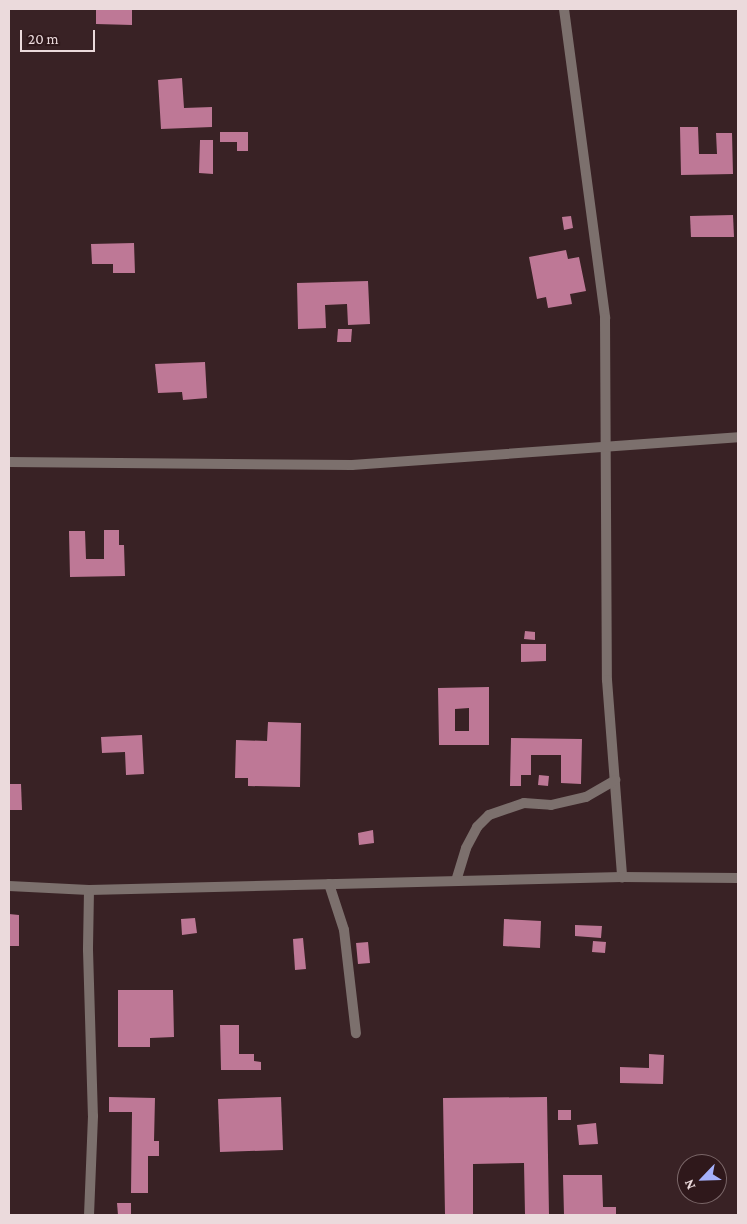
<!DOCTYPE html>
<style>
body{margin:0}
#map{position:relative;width:747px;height:1224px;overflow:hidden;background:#392225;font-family:"Crimson Pro",serif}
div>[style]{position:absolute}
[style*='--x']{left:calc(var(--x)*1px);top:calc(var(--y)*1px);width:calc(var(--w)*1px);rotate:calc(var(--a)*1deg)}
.building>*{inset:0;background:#be7896}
.minor>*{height:10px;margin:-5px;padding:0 5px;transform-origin:5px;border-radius:5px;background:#7c706d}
span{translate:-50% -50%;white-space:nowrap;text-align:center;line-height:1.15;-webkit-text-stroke:5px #2f181b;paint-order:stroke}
.frame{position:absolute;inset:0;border:10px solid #ebdadc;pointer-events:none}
.north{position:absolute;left:677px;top:1154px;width:50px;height:50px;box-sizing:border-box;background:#2f181b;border:1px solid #7a6668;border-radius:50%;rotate:246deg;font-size:14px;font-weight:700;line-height:20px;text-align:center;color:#ebdadc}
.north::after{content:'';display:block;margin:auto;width:18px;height:22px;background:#a5b1fc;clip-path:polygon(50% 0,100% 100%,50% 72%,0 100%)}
.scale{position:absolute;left:20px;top:30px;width:75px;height:22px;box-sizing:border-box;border:2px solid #ebdadc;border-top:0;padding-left:6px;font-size:15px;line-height:18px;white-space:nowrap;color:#ebdadc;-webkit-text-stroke:4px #2f181b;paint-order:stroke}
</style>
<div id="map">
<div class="building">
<i style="clip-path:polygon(96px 9px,132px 9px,132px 25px,96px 24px)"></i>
<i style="clip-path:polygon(182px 78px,184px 108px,212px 107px,212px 127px,161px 129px,158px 80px)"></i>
<i style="clip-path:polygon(680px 127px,698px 127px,699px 154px,717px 154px,716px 133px,732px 133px,733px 174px,681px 175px)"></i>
<i style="clip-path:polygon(220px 132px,248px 132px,248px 151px,237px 151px,237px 142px,220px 142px)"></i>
<i style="clip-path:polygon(200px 140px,213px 140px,213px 174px,199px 173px)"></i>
<i style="clip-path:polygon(733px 215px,734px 237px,691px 237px,690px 216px)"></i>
<i style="clip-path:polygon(571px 216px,573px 228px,564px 230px,562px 217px)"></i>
<i style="clip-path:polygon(134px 243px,135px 273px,113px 273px,113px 264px,92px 264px,91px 244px)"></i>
<i style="clip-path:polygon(566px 250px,568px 259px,579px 257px,586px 291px,570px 294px,572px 304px,548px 308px,546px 297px,537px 299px,529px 257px)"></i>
<i style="clip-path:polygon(368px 281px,370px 324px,348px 325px,347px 304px,325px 305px,326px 328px,298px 329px,297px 283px)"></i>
<i style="clip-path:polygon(338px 329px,352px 329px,351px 342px,337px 342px)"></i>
<i style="clip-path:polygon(205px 362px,207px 398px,183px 400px,182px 392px,158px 393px,155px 364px)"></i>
<i style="clip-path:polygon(104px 530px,119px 530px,119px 545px,124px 545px,125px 576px,70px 577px,69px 531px,85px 531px,86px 559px,104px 559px)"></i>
<i style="clip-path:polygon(525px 631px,535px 632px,535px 640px,524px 639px)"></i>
<i style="clip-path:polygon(521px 644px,546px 644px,546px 661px,521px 662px)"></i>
<i style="clip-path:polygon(evenodd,489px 687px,489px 745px,439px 745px,438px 688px,489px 687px,469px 708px,469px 731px,455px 731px,455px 709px,469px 708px)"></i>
<i style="clip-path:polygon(268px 722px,301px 723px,300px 787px,248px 786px,248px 778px,235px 778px,236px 740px,267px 741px)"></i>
<i style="clip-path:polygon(142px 735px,144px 774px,126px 775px,125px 752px,102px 753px,101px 737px)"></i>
<i style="clip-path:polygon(511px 738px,582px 739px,581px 784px,561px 783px,561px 755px,531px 755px,531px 775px,521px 775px,521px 786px,510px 786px)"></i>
<i style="clip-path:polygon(539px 775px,549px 776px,548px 786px,538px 785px)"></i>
<i style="clip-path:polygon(9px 784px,21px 784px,22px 810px,9px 810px)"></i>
<i style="clip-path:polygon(373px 830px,374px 843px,359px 845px,358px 833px)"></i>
<i style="clip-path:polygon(9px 914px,19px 915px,19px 946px,9px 946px)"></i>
<i style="clip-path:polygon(195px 918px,197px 933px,182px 935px,181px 919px)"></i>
<i style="clip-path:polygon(504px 919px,541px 921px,540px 948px,503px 946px)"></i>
<i style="clip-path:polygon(575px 925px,602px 926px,601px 938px,575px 936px)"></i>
<i style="clip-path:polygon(303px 938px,306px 969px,295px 970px,293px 939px)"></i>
<i style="clip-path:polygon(593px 941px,606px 942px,605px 953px,592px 952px)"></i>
<i style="clip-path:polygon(368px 942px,370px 963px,358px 964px,356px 943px)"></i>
<i style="clip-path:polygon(118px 990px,173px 990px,174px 1037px,150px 1038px,150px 1047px,118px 1047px)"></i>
<i style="clip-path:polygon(220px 1025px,239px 1025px,239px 1054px,254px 1054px,254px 1061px,261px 1062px,261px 1070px,221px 1070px)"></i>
<i style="clip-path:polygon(649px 1054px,664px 1055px,663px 1084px,620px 1083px,620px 1067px,649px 1068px)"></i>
<i style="clip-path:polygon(109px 1097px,155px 1098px,154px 1141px,159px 1141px,159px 1156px,148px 1156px,148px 1193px,131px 1193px,132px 1112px,109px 1112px)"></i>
<i style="clip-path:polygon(281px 1097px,283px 1150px,220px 1152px,218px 1099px)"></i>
<i style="clip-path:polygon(547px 1097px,549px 1215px,525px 1215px,524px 1163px,473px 1164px,473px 1215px,445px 1215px,443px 1098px)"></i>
<i style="clip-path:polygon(558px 1110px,571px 1110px,571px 1120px,558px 1120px)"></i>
<i style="clip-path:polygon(596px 1123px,598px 1144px,579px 1145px,577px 1125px)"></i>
<i style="clip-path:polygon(563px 1175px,602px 1175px,603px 1207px,616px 1207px,616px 1215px,564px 1215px)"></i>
<i style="clip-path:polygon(117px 1203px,131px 1203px,131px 1215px,118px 1215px)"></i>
</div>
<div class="minor">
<i style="--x:564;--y:9;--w:312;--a:82.4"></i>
<i style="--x:605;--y:318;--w:362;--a:89.7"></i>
<i style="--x:607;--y:680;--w:198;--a:85.6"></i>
<i style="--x:9;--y:462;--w:343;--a:0.5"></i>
<i style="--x:352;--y:465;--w:387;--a:-4.1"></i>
<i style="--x:456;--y:881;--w:34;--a:-73"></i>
<i style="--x:466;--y:848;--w:24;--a:-62"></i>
<i style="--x:477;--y:827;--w:17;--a:-45"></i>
<i style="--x:489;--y:815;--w:37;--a:-19"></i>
<i style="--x:524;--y:803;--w:27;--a:4"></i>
<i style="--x:551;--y:805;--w:36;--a:-13"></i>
<i style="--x:586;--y:797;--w:34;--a:-30"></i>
<i style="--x:329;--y:884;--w:48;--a:71.9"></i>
<i style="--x:344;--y:930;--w:104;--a:83.4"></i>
<i style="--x:9;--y:886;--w:80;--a:2.9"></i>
<i style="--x:89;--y:890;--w:533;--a:-1.4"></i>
<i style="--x:622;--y:877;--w:116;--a:0.5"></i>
<i style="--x:89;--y:890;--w:60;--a:91"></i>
<i style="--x:88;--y:950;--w:166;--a:88.3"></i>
<i style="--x:93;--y:1116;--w:99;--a:92.3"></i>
</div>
<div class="frame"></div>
<div class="north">N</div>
<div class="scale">20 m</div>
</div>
